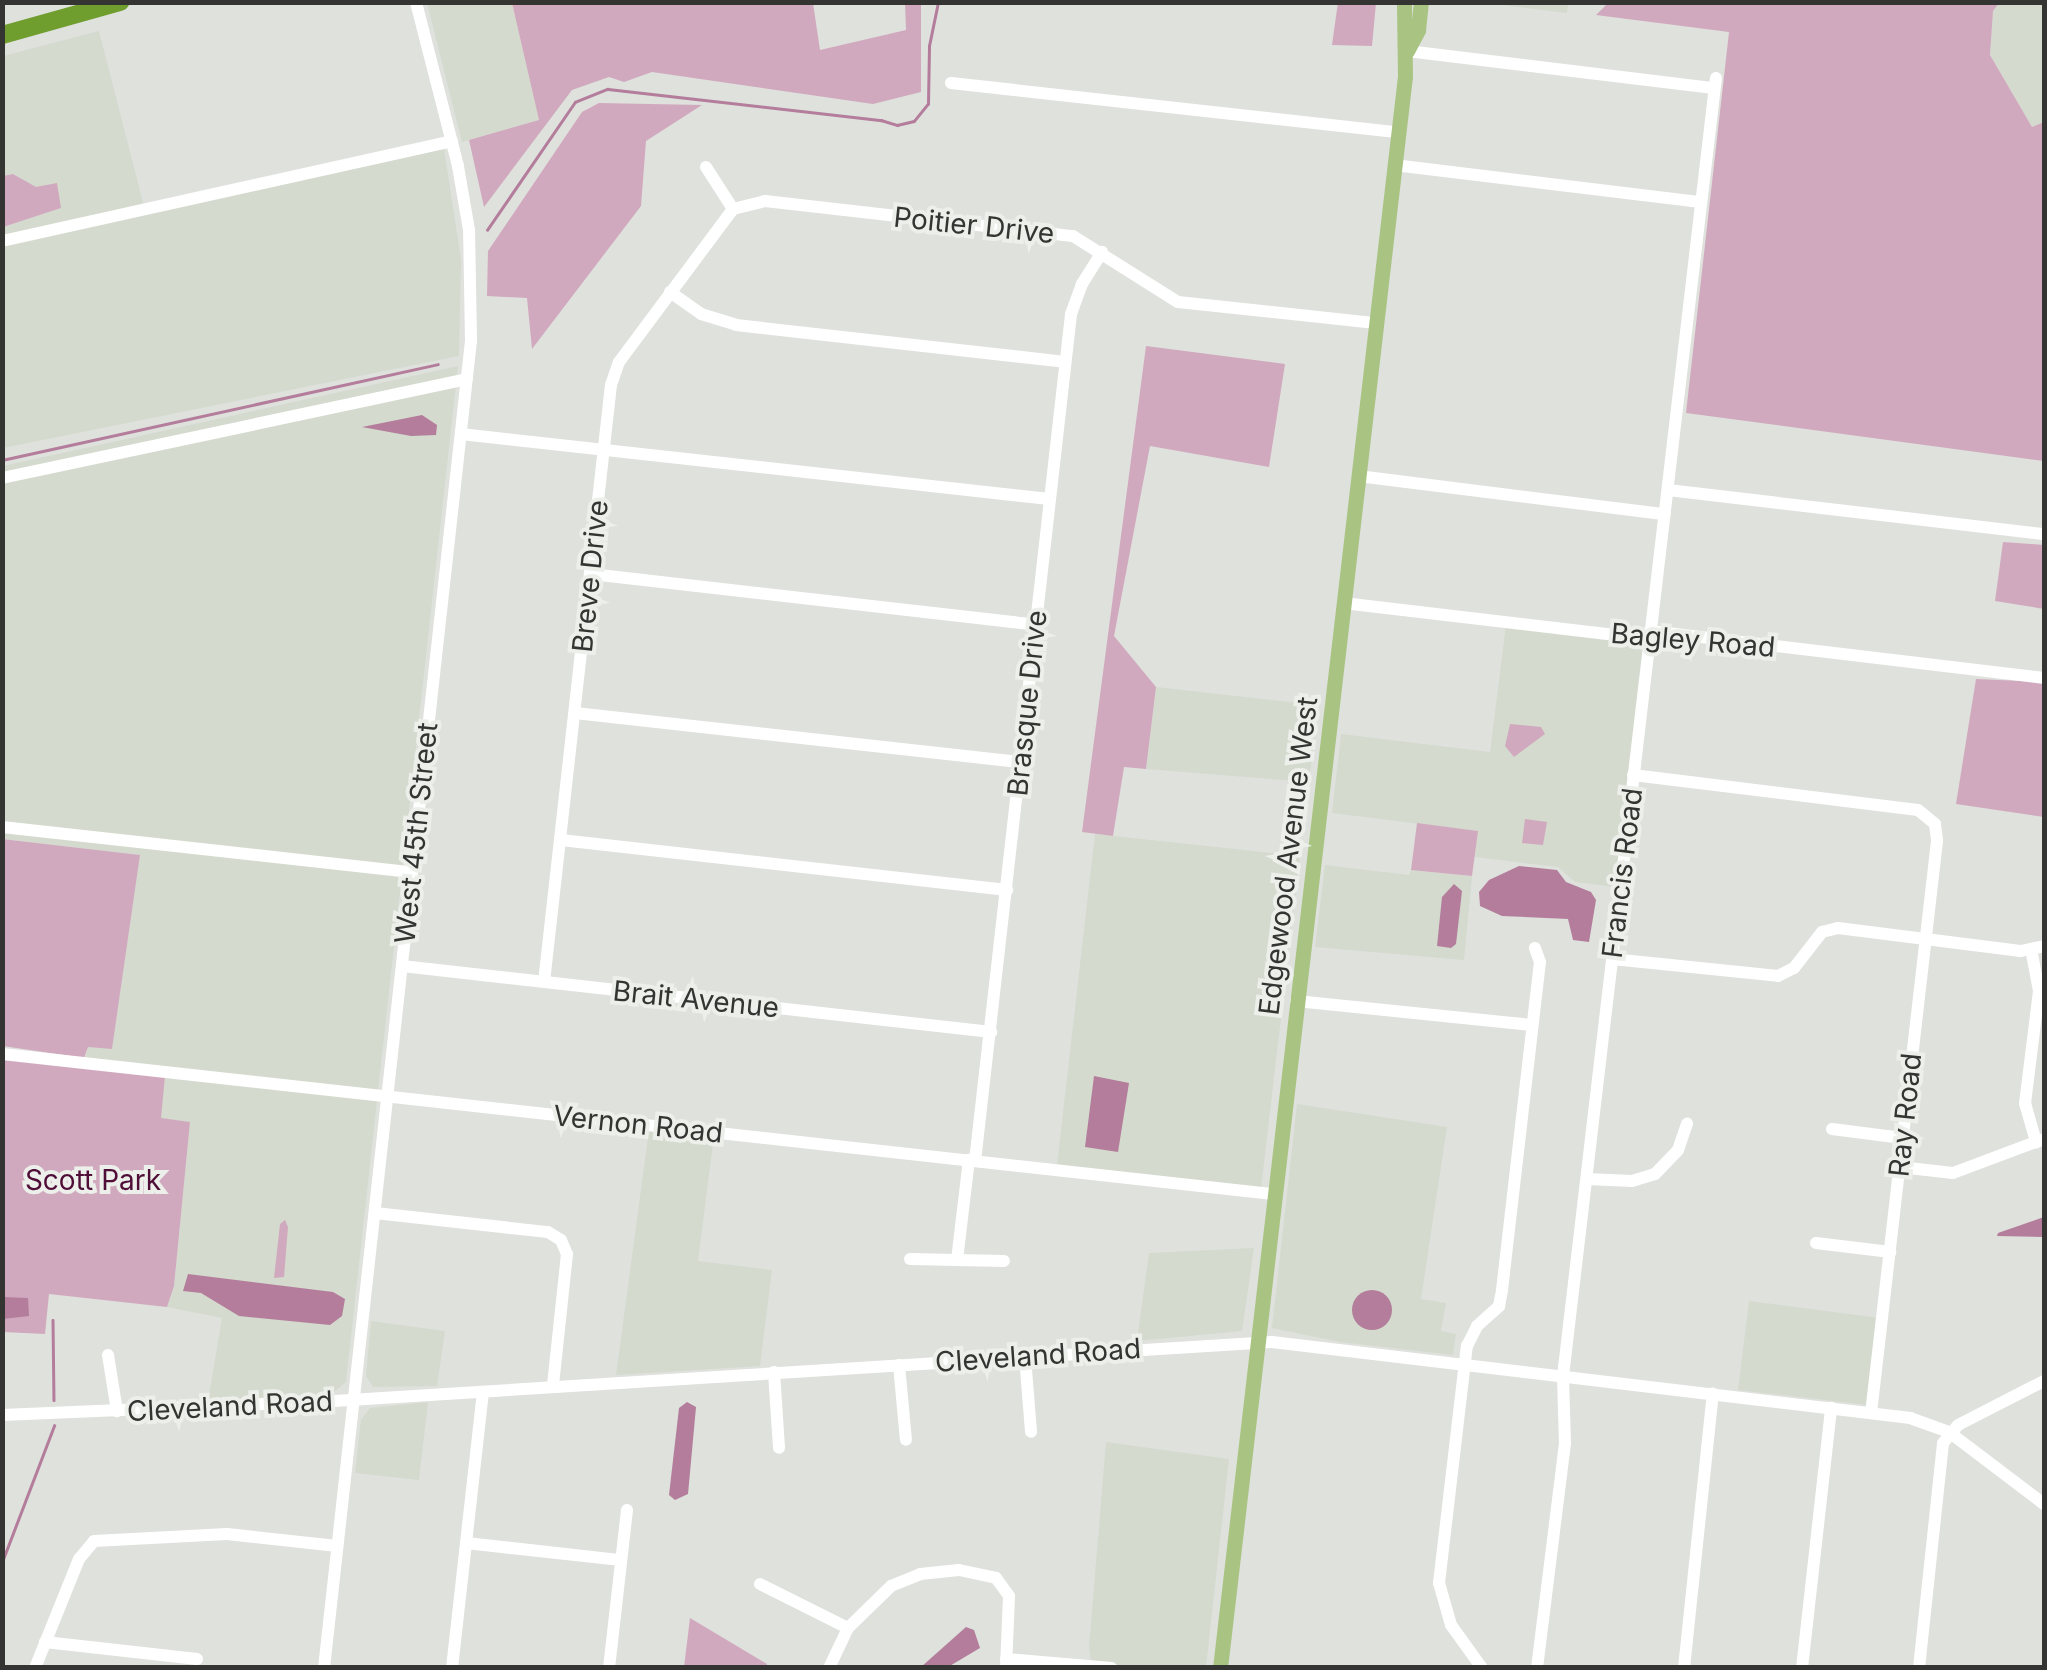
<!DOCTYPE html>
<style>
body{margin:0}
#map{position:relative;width:2047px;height:1670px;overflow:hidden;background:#dfe1dd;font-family:Inter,sans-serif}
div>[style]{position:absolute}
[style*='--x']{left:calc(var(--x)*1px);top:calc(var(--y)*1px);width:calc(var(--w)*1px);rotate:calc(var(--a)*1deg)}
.built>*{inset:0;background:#d4dace}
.green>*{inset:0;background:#d1a9be}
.water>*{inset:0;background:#b37d9b}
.round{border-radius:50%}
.stream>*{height:2.5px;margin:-1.25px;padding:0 1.25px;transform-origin:1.25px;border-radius:1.25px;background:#b37d9b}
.minor>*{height:12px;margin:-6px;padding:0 6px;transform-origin:6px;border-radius:6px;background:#fff}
.major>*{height:15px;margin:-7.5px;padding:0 7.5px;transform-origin:7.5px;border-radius:7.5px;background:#a9c482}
.highway>*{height:18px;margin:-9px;padding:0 9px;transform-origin:9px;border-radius:9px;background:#6f9d2e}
span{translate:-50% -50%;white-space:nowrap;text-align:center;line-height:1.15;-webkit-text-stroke:8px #ecefea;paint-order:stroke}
.street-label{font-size:28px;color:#343533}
.park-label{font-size:28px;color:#4f0d38}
.frame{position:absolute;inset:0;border:5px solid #343533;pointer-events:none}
</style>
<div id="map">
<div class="built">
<i style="clip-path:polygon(427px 3px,512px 3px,539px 120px,462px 142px)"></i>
<i style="clip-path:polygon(1487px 3px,1568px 3px,1567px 13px)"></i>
<i style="clip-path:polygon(1999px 3px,2044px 3px,2044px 122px,2032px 127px,1990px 55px,1993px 11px)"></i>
<i style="clip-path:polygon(99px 31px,146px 214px,444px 149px,461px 259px,459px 356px,3px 448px,2px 227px,61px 208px,14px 174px,3px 176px,3px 56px)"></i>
<i style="clip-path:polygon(458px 366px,346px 1382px,333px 1393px,208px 1401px,222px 1318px,167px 1307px,174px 1286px,190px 1122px,161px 1119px,82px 1067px,88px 1047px,112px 1048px,140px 855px,3px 839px,3px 466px)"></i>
<i style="clip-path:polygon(1506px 625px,1645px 643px,1616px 887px,1575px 882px,1558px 867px,1475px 857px,1477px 831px,1332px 813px,1341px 734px,1490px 752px)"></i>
<i style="clip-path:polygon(1156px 687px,1318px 705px,1309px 782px,1146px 769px)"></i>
<i style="clip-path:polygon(1095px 834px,1300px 856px,1260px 1197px,1056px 1174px)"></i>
<i style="clip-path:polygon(1325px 865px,1409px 875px,1411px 870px,1472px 876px,1464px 960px,1315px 947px)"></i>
<i style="clip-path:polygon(1297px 1104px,1447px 1127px,1421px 1299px,1446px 1303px,1441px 1331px,1456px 1334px,1453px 1355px,1340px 1342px,1272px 1328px)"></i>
<i style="clip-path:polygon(649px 1130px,714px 1136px,698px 1261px,772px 1270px,760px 1366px,616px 1375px)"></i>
<i style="clip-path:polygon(1254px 1248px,1242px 1331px,1137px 1341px,1149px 1253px)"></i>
<i style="clip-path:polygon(1749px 1301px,1887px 1319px,1877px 1406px,1738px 1390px)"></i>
<i style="clip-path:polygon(371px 1321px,445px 1331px,437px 1386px,373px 1387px,366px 1376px)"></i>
<i style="clip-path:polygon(428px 1402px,419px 1480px,355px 1473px,361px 1420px,370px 1408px)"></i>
<i style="clip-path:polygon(1106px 1442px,1229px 1459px,1206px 1667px,1092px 1668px,1089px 1647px)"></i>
</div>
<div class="green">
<i style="clip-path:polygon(1338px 2px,1376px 3px,1372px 46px,1332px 45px)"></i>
<i style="clip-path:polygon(1609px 2px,1999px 3px,1993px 11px,1990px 55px,2032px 127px,2044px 122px,2044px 461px,1686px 413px,1729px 32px,1596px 15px)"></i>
<i style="clip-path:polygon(512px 3px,813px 3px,820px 50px,906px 30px,905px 3px,921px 3px,921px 92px,873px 104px,652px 72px,624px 82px,609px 77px,572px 90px,484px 207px,469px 140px,539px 120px)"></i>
<i style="clip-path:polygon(599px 103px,702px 105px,646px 141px,641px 206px,532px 349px,527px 298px,487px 296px,488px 251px,582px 112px)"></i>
<i style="clip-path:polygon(13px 174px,36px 187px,57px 183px,61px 208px,3px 227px,3px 176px)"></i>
<i style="clip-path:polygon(1146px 346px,1285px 364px,1269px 467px,1150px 446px,1114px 636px,1156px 687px,1146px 769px,1124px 767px,1113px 836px,1082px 832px)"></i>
<i style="clip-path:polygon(2003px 542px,2044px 545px,2044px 609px,1995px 601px)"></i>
<i style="clip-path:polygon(1976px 679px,2044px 682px,2044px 817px,1956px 804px)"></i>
<i style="clip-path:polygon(1510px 724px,1541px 727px,1545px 734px,1514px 757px,1505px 746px)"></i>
<i style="clip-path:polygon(1525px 819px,1547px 822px,1543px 845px,1522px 843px)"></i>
<i style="clip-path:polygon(1417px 823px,1478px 831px,1472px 876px,1411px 870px)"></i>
<i style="clip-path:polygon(2px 839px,140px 855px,112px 1049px,88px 1047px,84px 1058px,3px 1046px)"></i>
<i style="clip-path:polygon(3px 1058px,165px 1076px,161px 1118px,190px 1122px,174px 1286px,167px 1307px,49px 1294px,45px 1334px,3px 1332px)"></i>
<i style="clip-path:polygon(285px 1220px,288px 1227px,284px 1277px,274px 1278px,280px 1224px)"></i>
<i style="clip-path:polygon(690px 1618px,767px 1664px,766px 1667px,684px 1667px)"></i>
</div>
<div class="water">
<i style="clip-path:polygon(422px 415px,437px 425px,436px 435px,411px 436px,362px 427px)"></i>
<i style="clip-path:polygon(1519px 866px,1557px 870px,1566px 882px,1591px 892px,1596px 900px,1589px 942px,1573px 940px,1568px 919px,1502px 916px,1480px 906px,1479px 892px,1489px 880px)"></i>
<i style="clip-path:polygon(1454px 884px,1462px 891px,1456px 944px,1451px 948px,1437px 946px,1442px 897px)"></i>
<i style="clip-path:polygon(1094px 1076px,1129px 1083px,1118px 1152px,1085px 1147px)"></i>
<i style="clip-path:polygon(2044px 1217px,2044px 1237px,1997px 1236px,1998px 1233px)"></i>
<i style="clip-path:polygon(188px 1274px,333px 1292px,345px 1299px,342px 1316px,330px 1325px,239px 1316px,201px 1293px,183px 1291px)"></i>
<i class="round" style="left:1352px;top:1290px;width:40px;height:40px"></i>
<i style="clip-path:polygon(3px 1297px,28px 1298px,29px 1316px,3px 1319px)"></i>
<i style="clip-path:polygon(687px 1402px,696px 1407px,688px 1494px,675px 1500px,669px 1495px,679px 1408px)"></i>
<i style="clip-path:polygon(966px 1627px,974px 1630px,980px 1648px,948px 1667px,921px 1667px)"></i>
</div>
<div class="stream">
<i style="--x:487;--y:230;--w:155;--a:-55.5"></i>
<i style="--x:575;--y:102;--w:35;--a:-22"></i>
<i style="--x:608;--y:89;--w:275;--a:6.5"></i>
<i style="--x:881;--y:120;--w:17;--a:17"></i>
<i style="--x:897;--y:125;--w:17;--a:-13"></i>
<i style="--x:914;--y:121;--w:22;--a:-51"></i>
<i style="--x:928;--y:104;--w:58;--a:-89"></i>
<i style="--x:929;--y:46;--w:45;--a:-78.4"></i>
<i style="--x:2;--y:460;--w:446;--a:-12.4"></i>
<i style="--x:53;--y:1320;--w:80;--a:89.3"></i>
<i style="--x:2;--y:1562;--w:146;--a:-69.1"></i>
</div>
<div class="minor">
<i style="--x:1407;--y:51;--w:309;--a:6.9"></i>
<i style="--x:951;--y:83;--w:450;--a:6.3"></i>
<i style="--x:1394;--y:165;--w:309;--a:6.9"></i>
<i style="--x:706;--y:167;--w:50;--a:57.3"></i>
<i style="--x:2;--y:241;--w:461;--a:-12.5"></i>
<i style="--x:670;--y:292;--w:38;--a:35"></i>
<i style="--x:701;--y:314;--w:37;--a:17"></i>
<i style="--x:736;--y:325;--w:331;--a:6.4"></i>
<i style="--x:461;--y:434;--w:592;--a:6.31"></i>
<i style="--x:1358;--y:476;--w:309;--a:7.1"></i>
<i style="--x:2;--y:478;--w:475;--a:-12"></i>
<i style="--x:1668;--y:490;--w:379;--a:6.7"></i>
<i style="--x:591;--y:574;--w:448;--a:6.5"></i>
<i style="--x:1343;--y:603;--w:302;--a:6.7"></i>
<i style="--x:1643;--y:638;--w:17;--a:-21"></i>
<i style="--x:1659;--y:632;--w:388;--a:6.8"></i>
<i style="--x:575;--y:713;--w:448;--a:6.3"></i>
<i style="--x:1633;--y:775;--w:287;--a:7"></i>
<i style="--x:1918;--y:810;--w:22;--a:39"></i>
<i style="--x:1935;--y:824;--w:17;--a:83"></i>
<i style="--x:1937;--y:841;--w:576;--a:96.58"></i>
<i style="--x:2;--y:827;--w:411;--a:6.3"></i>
<i style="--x:561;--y:840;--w:449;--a:6.4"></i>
<i style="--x:2031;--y:949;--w:43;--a:79.2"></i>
<i style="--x:2039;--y:991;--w:113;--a:97.1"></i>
<i style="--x:2025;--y:1103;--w:41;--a:74.2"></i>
<i style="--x:1612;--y:959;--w:167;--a:5.8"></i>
<i style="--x:1778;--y:976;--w:18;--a:-27"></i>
<i style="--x:1794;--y:968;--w:46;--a:-52.1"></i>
<i style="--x:1822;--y:932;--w:16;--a:-14"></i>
<i style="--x:1838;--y:928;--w:184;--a:7.2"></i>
<i style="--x:2021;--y:951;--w:24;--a:-12"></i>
<i style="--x:402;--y:966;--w:593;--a:6.39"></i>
<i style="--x:544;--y:982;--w:601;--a:-83.6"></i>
<i style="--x:611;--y:385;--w:24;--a:-71"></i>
<i style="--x:619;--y:362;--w:191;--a:-53.3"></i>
<i style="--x:733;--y:209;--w:33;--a:-14"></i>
<i style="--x:765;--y:201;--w:310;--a:6.5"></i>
<i style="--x:1073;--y:236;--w:124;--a:32.2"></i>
<i style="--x:1178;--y:302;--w:199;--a:6.1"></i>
<i style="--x:1296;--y:1001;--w:237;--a:5.8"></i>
<i style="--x:2;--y:1054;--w:1279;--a:6.29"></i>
<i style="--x:1832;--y:1129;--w:71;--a:7.3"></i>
<i style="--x:975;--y:1161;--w:852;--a:-83.53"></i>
<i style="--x:1071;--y:314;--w:32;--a:-70"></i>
<i style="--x:1082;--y:284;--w:38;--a:-58"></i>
<i style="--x:1900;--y:1167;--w:53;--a:6.5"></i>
<i style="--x:1953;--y:1173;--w:97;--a:-20.5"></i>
<i style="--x:1587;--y:1179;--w:45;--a:2.5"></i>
<i style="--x:1632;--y:1181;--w:24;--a:-17"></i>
<i style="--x:1655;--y:1174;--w:33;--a:-46"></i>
<i style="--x:1678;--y:1150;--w:28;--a:-71"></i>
<i style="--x:375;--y:1213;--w:174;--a:6.3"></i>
<i style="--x:548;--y:1232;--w:15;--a:32"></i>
<i style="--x:561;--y:1240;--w:15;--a:67"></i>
<i style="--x:567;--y:1254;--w:133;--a:96.1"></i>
<i style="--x:1816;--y:1243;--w:75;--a:6.9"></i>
<i style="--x:910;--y:1259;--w:94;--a:1.2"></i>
<i style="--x:957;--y:1260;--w:101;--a:-83.2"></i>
<i style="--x:108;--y:1355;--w:57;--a:80.9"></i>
<i style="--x:1025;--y:1357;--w:75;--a:85.4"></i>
<i style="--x:899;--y:1365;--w:75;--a:84.7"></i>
<i style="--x:774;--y:1372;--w:76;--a:86.2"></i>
<i style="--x:2;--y:1415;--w:332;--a:-2.4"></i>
<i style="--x:334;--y:1401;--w:940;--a:-3.6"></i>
<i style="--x:1272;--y:1342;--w:643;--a:6.79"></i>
<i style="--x:1910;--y:1418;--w:41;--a:19.7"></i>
<i style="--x:1949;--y:1432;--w:119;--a:37.2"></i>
<i style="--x:466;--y:1543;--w:156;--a:6.3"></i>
<i style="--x:760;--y:1584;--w:98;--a:26.6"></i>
<i style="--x:45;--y:1642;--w:153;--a:6.4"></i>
<i style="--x:1006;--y:1659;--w:106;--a:4.9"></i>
<i style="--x:35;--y:1668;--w:118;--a:-68"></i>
<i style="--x:79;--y:1559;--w:23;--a:-50"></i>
<i style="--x:94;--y:1541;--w:133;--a:-3"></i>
<i style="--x:227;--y:1534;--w:111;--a:6.2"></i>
<i style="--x:324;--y:1668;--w:1335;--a:-83.68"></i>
<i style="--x:471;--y:341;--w:111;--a:-91"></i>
<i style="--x:469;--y:230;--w:65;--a:-99.8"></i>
<i style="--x:458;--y:166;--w:169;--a:-104.4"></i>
<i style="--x:452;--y:1668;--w:278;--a:-83.6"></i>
<i style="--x:609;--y:1668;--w:159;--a:-83.5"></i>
<i style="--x:829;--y:1668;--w:44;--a:-64.6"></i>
<i style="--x:848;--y:1628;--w:60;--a:-44.3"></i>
<i style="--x:891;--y:1586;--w:31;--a:-22"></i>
<i style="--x:920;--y:1574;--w:39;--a:-6"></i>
<i style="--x:959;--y:1570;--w:38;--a:12"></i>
<i style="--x:996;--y:1578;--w:22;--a:54"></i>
<i style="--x:1009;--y:1596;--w:72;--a:92.4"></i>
<i style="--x:1482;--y:1668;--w:53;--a:-125.8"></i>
<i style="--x:1451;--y:1625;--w:44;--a:-105.9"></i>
<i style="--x:1439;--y:1583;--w:239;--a:-83.3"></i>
<i style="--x:1467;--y:1346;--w:22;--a:-63"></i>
<i style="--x:1477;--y:1326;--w:30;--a:-42"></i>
<i style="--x:1499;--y:1306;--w:16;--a:-79"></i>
<i style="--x:1502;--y:1290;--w:330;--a:-83.4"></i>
<i style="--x:1540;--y:962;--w:15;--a:-110"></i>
<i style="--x:1537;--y:1668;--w:226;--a:-82.9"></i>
<i style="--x:1565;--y:1444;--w:68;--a:-91.7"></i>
<i style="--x:1563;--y:1376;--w:1307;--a:-83.28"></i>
<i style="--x:1684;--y:1668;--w:276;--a:-84"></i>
<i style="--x:1802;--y:1668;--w:262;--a:-83.6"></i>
<i style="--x:1919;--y:1668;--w:226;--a:-83.9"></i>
<i style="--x:1943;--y:1443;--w:23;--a:-50"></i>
<i style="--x:1958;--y:1425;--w:97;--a:-27.1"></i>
</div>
<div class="major">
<i style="--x:1407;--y:51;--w:24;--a:-62"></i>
<i style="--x:1418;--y:30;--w:28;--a:-84"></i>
<i style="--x:1220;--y:1668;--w:1602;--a:-83.37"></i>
<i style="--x:1405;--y:77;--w:75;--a:-90.8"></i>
</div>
<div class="highway">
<i style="--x:2;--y:35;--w:123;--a:-15.6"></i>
</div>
<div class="street-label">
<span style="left:974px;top:225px;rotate:6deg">Poitier Drive</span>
<span style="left:590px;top:576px;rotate:-84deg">Breve Drive</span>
<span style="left:1693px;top:640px;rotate:5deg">Bagley Road</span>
<span style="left:1027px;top:703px;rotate:-84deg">Brasque Drive</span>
<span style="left:416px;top:833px;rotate:-84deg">West 45th Street</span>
<span style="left:1288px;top:856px;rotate:-83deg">Edgewood Avenue West</span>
<span style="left:1622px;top:873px;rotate:-83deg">Francis Road</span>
<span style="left:696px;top:999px;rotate:6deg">Brait Avenue</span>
<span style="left:1905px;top:1115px;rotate:-84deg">Ray Road</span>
<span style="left:638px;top:1124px;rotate:6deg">Vernon Road</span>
<span style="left:1038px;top:1355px;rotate:-4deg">Cleveland Road</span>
<span style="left:230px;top:1406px;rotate:-3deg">Cleveland Road</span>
</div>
<div class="park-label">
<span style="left:93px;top:1180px">Scott Park</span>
</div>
<div class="frame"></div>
</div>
